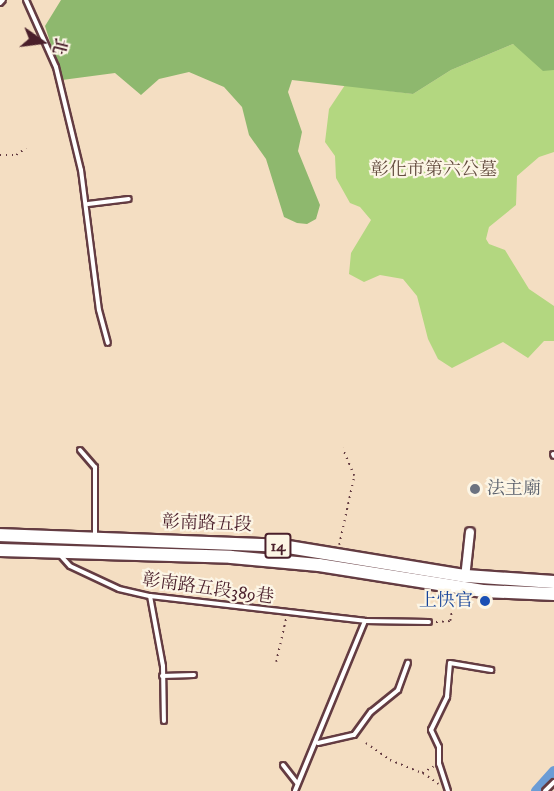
<!DOCTYPE html>
<meta charset="utf-8">
<style>
body{margin:0}
#map{position:relative;width:554px;height:791px;overflow:hidden;background:#f4dec2;font-family:"IM FELL DW Pica","Noto Serif TC",serif}
div>[style]{position:absolute}
[style*='--x']{left:calc(var(--x)*1px);top:calc(var(--y)*1px);width:calc(var(--w)*1px);rotate:calc(var(--a)*1deg)}
.green>*{inset:0;background:#b3d780}
.forest>*{inset:0;background:#8eb86e}
.canal>*{height:10px;margin:-5px;padding:0 5px;transform-origin:5px;border-radius:5px;background:#6b9cd5}
.path>*{height:1.5px;margin-top:-0.75px;transform-origin:0;background:repeating-linear-gradient(90deg,#643c42 0 1.5px,transparent 0 6px)}
.roads{filter:drop-shadow(2px 0 #643c42) drop-shadow(-2px 0 #643c42) drop-shadow(0 2px #643c42) drop-shadow(0 -2px #643c42)}
.service>*{height:4px;margin:-2px;padding:0 2px;transform-origin:2px;border-radius:2px;background:#fff}
.minor>*{height:8px;margin:-4px;padding:0 4px;transform-origin:4px;border-radius:4px;background:#fff}
.primary>*{height:12px;margin:-6px;padding:0 6px;transform-origin:6px;border-radius:6px;background:#fff}
.dots>*{width:16px;height:16px;translate:-50% -50%;box-sizing:border-box;border:3px solid #fcf5e5;border-radius:50%}
span{translate:-50% -50%;white-space:nowrap;text-align:center;line-height:1.15;-webkit-text-stroke:4.5px #fcf5e5;paint-order:stroke}
.shield-label span{padding:2px 4px;background:#fcf5e5;border:2px solid;border-radius:4px;-webkit-text-stroke-width:0}
.shield-label{font-size:16px;color:#4a1f2b;font-weight:700}
.park-label{font-size:18px;color:#644d40}
.worship-label{font-size:18px;color:#5b616d}
.left{translate:0 -50%;text-align:left}
.street-label{font-size:18px;color:#4a1f2b}
.transit-label{font-size:18px;color:#164399}
.right{translate:-100% -50%;text-align:right}
.north{position:absolute;left:12px;top:12px;width:60px;height:60px;-webkit-text-stroke:4px #fcf5e5;paint-order:stroke;rotate:104deg;font-size:16px;font-weight:700;line-height:24px;text-align:center;color:#4a1f2b}
.north::after{content:'';display:block;margin:auto;width:21px;height:27px;background:#4a1f2b;clip-path:polygon(50% 0,100% 100%,50% 72%,0 100%)}
</style>
<div id="map">
<div class="green">
<i style="clip-path:polygon(513px 44px,554px 69px,554px 152px,539px 157px,517px 176px,516px 205px,489px 227px,486px 239px,489px 244px,505px 250px,529px 289px,554px 306px,554px 341px,544px 341px,528px 358px,503px 342px,452px 368px,438px 359px,428px 339px,417px 296px,403px 279px,380px 275px,364px 282px,349px 274px,351px 253px,371px 220px,360px 207px,350px 203px,336px 178px,335px 156px,325px 142px,329px 109px,345px 85px,413px 94px,451px 70px)"></i>
</div>
<div class="forest">
<i style="clip-path:polygon(61px 0,554px 0,554px 70px,543px 71px,513px 44px,451px 70px,413px 94px,292px 80px,288px 92px,302px 132px,298px 151px,320px 205px,316px 219px,307px 224px,297px 223px,284px 217px,266px 159px,249px 135px,242px 107px,224px 87px,189px 72px,159px 79px,141px 95px,115px 73px,62px 80px,45px 26px)"></i>
</div>
<div class="canal">
<i style="--x:536;--y:791;--w:27;--a:-48"></i>
</div>
<div class="path">
<i style="--x:0;--y:155;--w:16;--a:0"></i>
<i style="--x:16;--y:155;--w:12;--a:-35"></i>
<i style="--x:339;--y:545;--w:71;--a:-77.7"></i>
<i style="--x:354;--y:476;--w:30;--a:-113"></i>
<i style="--x:436;--y:622;--w:14;--a:-4"></i>
<i style="--x:450;--y:621;--w:23;--a:-80"></i>
<i style="--x:276;--y:662;--w:45;--a:-77.2"></i>
<i style="--x:366;--y:743;--w:29;--a:35"></i>
<i style="--x:390;--y:760;--w:35;--a:22"></i>
<i style="--x:422;--y:773;--w:13;--a:-29"></i>
<i style="--x:423;--y:773;--w:19;--a:35"></i>
</div>
<div class="roads">
<div class="service">
<i style="--x:26;--y:0;--w:73;--a:65.9"></i>
<i style="--x:56;--y:67;--w:106;--a:76.4"></i>
<i style="--x:81;--y:170;--w:141;--a:82.7"></i>
<i style="--x:99;--y:310;--w:34;--a:75"></i>
<i style="--x:0;--y:3;--w:4;--a:-45"></i>
<i style="--x:88;--y:204;--w:41;--a:-7"></i>
<i style="--x:80;--y:450;--w:23;--a:49"></i>
<i style="--x:95;--y:467;--w:69;--a:90"></i>
<i style="--x:553;--y:454;--w:2;--a:63"></i>
<i style="--x:61;--y:556;--w:13;--a:48"></i>
<i style="--x:70;--y:566;--w:54;--a:25.1"></i>
<i style="--x:119;--y:589;--w:32;--a:13"></i>
<i style="--x:150;--y:596;--w:216;--a:6.6"></i>
<i style="--x:365;--y:621;--w:184;--a:112.4"></i>
<i style="--x:150;--y:596;--w:71;--a:79.5"></i>
<i style="--x:163;--y:666;--w:55;--a:89"></i>
<i style="--x:365;--y:621;--w:64;--a:0.9"></i>
<i style="--x:162;--y:676;--w:32;--a:-2"></i>
<i style="--x:318;--y:743;--w:37;--a:-13"></i>
<i style="--x:354;--y:735;--w:29;--a:-54"></i>
<i style="--x:371;--y:712;--w:35;--a:-39"></i>
<i style="--x:398;--y:690;--w:29;--a:-70"></i>
<i style="--x:283;--y:765;--w:23;--a:52"></i>
<i style="--x:448;--y:791;--w:28;--a:-108"></i>
<i style="--x:439;--y:764;--w:17;--a:-90"></i>
<i style="--x:439;--y:747;--w:19;--a:-115"></i>
<i style="--x:431;--y:730;--w:37;--a:-64"></i>
<i style="--x:447;--y:697;--w:34;--a:-85"></i>
<i style="--x:450;--y:663;--w:42;--a:9.7"></i>
<i style="--x:545;--y:791;--w:13;--a:-45"></i>
</div>
<div class="minor">
<i style="--x:465;--y:578;--w:46;--a:-83.8"></i>
</div>
<div class="primary">
<i style="--x:0;--y:535;--w:282;--a:2.2"></i>
<i style="--x:282;--y:546;--w:186;--a:9.3"></i>
<i style="--x:466;--y:576;--w:88;--a:3.9"></i>
<i style="--x:0;--y:550;--w:231;--a:1.7"></i>
<i style="--x:231;--y:557;--w:88;--a:5.2"></i>
<i style="--x:319;--y:565;--w:166;--a:9"></i>
<i style="--x:483;--y:591;--w:71;--a:2.4"></i>
</div>
</div>
<div class="dots">
<i style="left:475px;top:489px;background:#6b7280"></i>
<i style="left:485px;top:601px;background:#1a4fb4"></i>
</div>
<div class="shield-label">
<span style="left:278px;top:546px">14</span>
</div>
<div class="park-label">
<span style="left:434px;top:170px">彰化市第六公墓</span>
</div>
<div class="worship-label">
<span class="left" style="left:487px;top:489px">法主廟</span>
</div>
<div class="street-label">
<span style="left:207px;top:524px;rotate:2deg">彰南路五段</span>
<span style="left:208px;top:589px;rotate:8deg">彰南路五段389巷</span>
</div>
<div class="transit-label">
<span class="right" style="left:473px;top:601px">上快官</span>
</div>
<div class="north">北</div>
</div>
